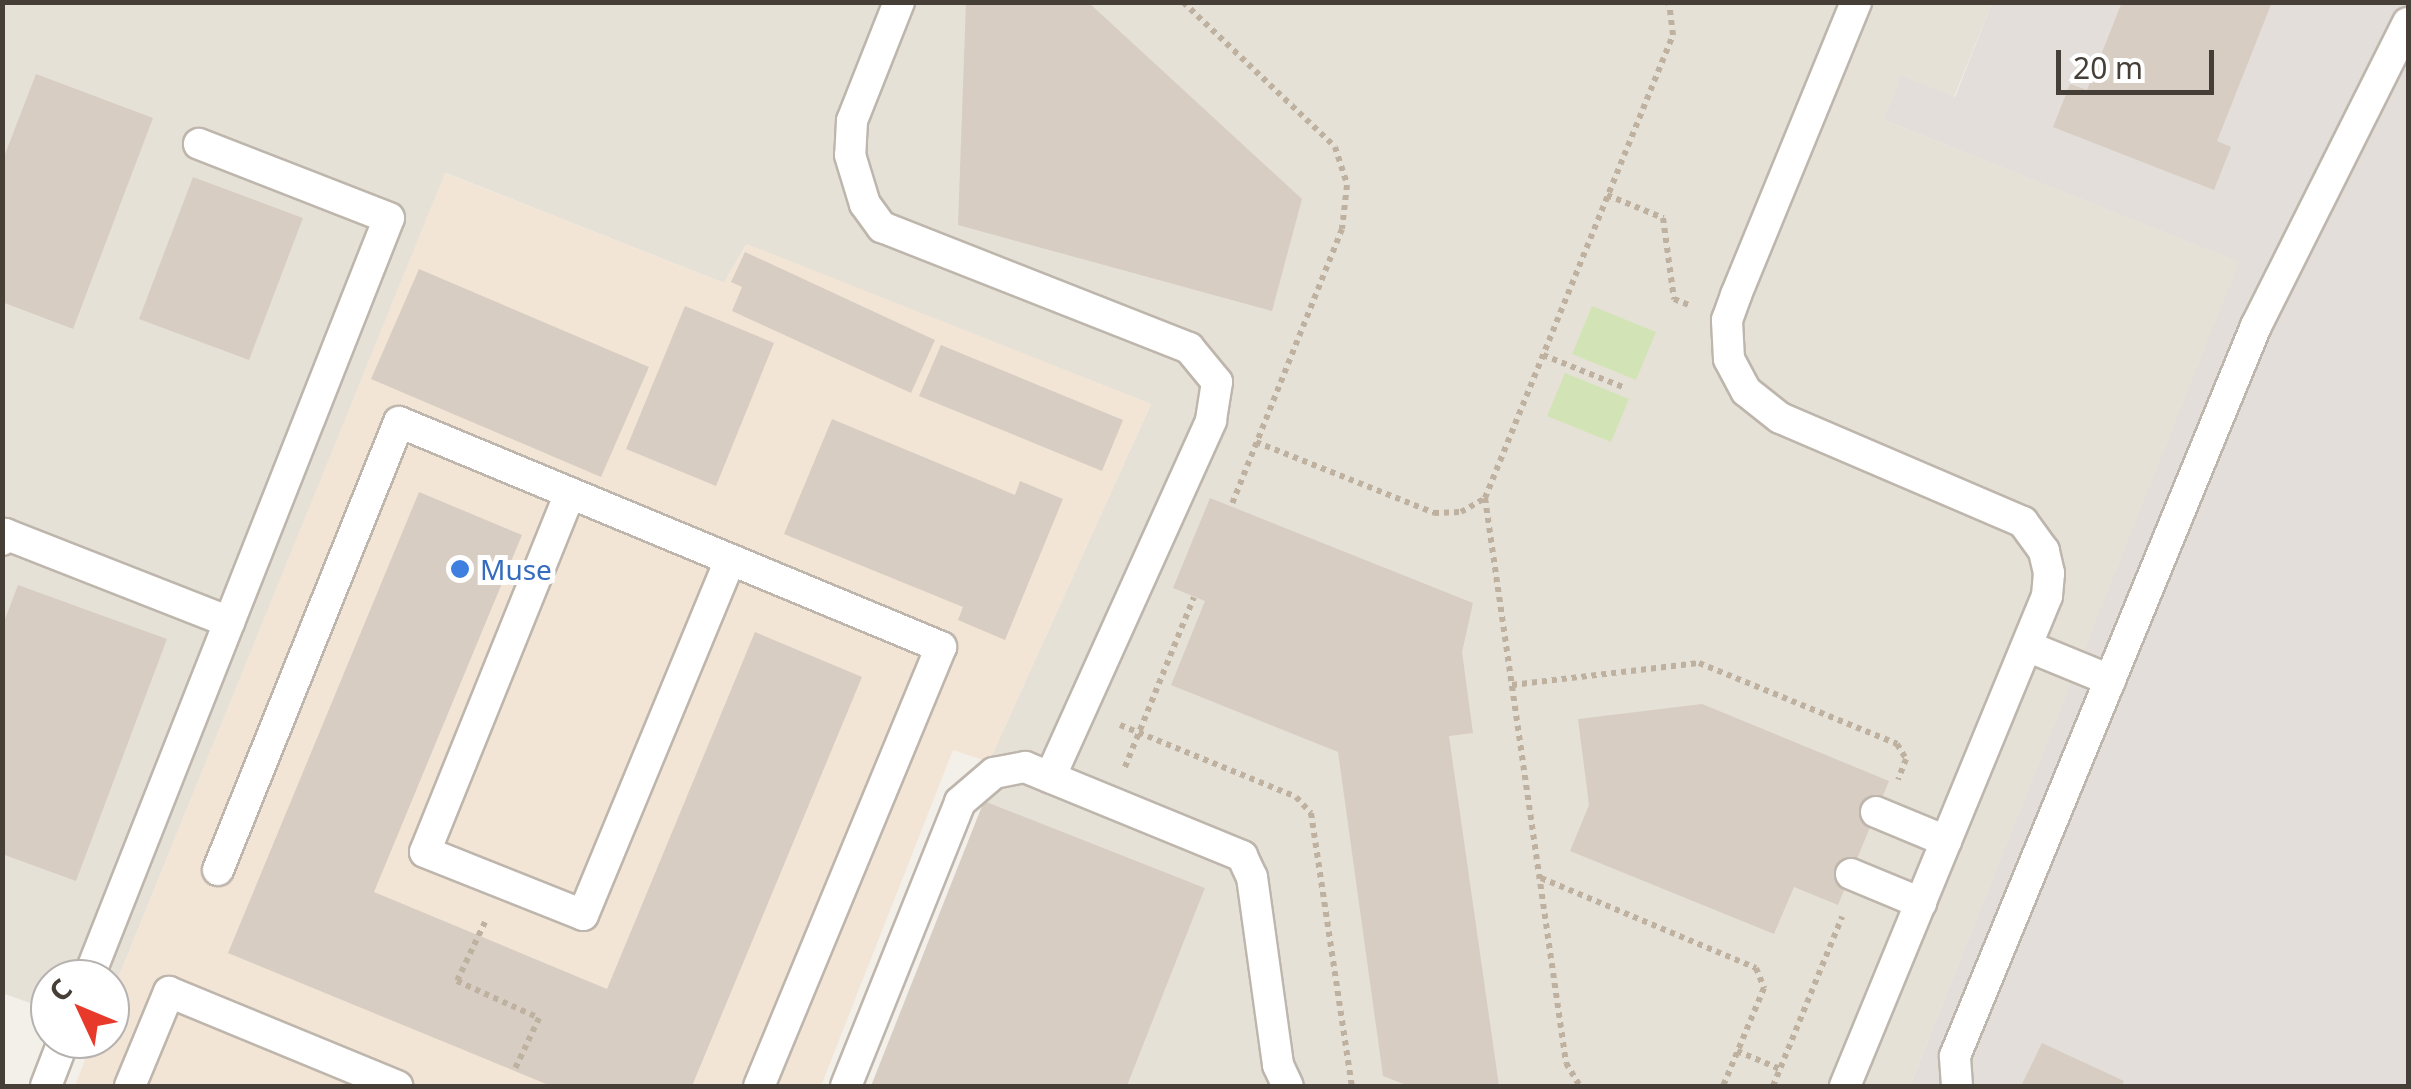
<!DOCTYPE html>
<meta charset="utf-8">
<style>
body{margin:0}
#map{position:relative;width:2411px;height:1089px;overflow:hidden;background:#f3efe9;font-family:"Noto Sans",sans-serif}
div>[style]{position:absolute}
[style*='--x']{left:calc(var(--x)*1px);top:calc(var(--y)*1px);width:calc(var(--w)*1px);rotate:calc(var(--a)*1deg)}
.residential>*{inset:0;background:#e6e1d7}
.commercial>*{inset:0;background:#f3e5d6}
.industrial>*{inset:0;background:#e3deda}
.green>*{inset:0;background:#d2e4b5}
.building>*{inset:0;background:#d7cdc2}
.path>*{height:6px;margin-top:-3px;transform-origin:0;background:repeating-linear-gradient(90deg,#beb19f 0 5px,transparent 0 10px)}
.roads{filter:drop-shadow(2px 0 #beb6ac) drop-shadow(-2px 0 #beb6ac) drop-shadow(0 2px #beb6ac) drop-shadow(0 -2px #beb6ac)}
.service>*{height:30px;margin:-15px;padding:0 15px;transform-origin:15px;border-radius:15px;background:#fff}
.dots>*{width:28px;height:28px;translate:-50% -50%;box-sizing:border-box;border:5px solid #fff;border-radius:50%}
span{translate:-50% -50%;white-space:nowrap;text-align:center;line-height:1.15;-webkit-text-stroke:10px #fff;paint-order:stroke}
.shop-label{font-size:28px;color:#366cbe}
.left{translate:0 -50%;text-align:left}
.frame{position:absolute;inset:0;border:5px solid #463f38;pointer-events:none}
.north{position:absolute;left:30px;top:959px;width:100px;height:100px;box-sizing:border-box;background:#fff;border:2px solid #b5b2af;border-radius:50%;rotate:314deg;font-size:28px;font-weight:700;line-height:40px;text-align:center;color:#463f38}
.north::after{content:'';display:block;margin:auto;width:35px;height:45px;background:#e73a2b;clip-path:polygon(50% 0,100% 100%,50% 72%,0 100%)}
.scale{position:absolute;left:2056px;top:50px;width:158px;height:45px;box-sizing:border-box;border:5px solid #463f38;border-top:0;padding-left:12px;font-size:30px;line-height:35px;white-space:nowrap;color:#463f38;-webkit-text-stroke:8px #fff;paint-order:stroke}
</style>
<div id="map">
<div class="residential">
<i style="clip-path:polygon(2px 3px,1992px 3px,1954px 97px,1884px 120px,2240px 262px,1910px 1086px,1127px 1086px,1205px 888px,973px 797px,1151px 404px,746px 245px,724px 283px,446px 173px,110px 998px,110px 979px,50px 979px,50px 1010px,2px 993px)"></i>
</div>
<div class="commercial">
<i style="clip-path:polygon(445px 173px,724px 283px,747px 244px,1151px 404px,989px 762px,953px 750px,821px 1086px,75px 1086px,93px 1039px,110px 1039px,110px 998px)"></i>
</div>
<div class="industrial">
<i style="clip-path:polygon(1992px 3px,2408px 3px,2408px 1086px,1910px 1086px,2239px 262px,1884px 120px,1901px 76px,1955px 97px)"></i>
</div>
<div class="green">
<i style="clip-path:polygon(1592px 306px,1656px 332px,1636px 380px,1572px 354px)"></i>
<i style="clip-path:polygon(1565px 373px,1629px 399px,1611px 442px,1547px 416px)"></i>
</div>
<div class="building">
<i style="clip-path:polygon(966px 2px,1088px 2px,1302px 199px,1272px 311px,958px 225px)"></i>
<i style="clip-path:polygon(2122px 2px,2272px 2px,2217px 141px,2231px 147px,2214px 190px,2053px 127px,2070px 84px,2087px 90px)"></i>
<i style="clip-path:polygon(36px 74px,153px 118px,73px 329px,2px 302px,2px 162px)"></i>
<i style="clip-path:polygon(193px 177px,303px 218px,249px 360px,139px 319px)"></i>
<i style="clip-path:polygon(745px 252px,935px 340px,911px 393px,732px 311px,742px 287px,731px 282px)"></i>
<i style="clip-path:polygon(419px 269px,649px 367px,601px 477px,371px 379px)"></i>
<i style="clip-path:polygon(685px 306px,774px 343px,716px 486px,626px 449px)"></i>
<i style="clip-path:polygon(941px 345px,1123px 420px,1102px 471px,919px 396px)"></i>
<i style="clip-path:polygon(832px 419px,1015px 495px,1020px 481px,1063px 499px,1005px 640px,958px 620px,963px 607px,784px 534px)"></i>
<i style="clip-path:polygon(419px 492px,522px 535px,374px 892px,607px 989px,755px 632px,862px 677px,692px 1086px,551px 1086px,228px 953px)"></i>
<i style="clip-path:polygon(1210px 498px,1473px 603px,1462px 652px,1473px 733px,1449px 736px,1499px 1086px,1409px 1086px,1383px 1076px,1338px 752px,1171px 685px,1205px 601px,1173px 588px)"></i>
<i style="clip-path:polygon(18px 585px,167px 639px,76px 881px,2px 854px,2px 627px)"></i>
<i style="clip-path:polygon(1702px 704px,1889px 781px,1838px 905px,1794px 887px,1774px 934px,1570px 851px,1589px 805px,1578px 719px)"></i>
<i style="clip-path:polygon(984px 801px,1205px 888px,1127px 1086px,871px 1086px)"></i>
<i style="clip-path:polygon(2042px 1043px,2124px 1081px,2121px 1086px,2021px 1086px)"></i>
</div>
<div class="path">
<i style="--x:1183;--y:2;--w:210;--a:43.6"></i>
<i style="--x:1335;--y:147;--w:40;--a:72"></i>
<i style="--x:1347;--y:185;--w:44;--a:96.5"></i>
<i style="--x:1342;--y:229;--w:298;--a:111.8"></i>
<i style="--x:1607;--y:195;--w:61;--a:22.3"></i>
<i style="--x:1663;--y:218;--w:82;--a:82.3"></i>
<i style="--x:1674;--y:299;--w:16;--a:22"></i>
<i style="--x:1543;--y:355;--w:88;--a:21.9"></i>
<i style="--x:1256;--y:442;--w:192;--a:21.7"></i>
<i style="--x:1434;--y:513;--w:27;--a:-2"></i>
<i style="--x:1461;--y:512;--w:28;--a:-30"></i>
<i style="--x:1485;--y:498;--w:500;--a:-67.9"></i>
<i style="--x:1673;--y:35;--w:33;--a:-97"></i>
<i style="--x:1485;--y:498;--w:571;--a:81.84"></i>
<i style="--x:1566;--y:1063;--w:27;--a:59"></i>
<i style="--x:1512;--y:685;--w:188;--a:-6.7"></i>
<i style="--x:1699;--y:663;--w:214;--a:22.2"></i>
<i style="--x:1897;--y:744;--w:17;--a:59"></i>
<i style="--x:1906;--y:759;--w:22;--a:111"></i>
<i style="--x:1120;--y:725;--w:190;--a:22.2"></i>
<i style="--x:1296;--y:797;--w:22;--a:47"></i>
<i style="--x:1311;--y:813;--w:276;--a:81.5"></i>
<i style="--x:1125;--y:767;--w:183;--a:-67.9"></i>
<i style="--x:1541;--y:878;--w:233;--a:22.7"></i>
<i style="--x:1756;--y:968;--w:22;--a:68"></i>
<i style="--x:1764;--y:988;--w:106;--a:112.7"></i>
<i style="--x:485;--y:922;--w:65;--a:115.4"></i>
<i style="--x:457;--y:981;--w:90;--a:24.3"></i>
<i style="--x:539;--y:1018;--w:59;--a:115.3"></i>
<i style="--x:1737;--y:1051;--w:47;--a:22.7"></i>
<i style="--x:1773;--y:1086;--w:183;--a:-67.8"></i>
</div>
<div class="roads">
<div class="service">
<i style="--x:899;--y:2;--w:128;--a:111.6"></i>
<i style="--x:852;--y:121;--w:34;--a:93"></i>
<i style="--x:850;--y:155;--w:51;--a:73"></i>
<i style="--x:865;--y:204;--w:29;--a:54"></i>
<i style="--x:882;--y:227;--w:330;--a:21.5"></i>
<i style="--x:1189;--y:348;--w:44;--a:50.5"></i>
<i style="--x:1217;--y:382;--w:39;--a:99"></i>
<i style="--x:1211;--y:421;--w:391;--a:114.3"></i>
<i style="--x:570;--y:493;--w:387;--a:112"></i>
<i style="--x:425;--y:852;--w:170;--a:21.7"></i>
<i style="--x:583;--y:915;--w:384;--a:-67.5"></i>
<i style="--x:2;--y:540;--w:7;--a:-63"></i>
<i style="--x:5;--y:534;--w:241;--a:21.4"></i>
<i style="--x:2027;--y:646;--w:90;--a:22.3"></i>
<i style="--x:1876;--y:812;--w:76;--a:22.5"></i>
<i style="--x:218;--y:870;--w:483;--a:-68"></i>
<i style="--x:399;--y:422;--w:587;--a:22.54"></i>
<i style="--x:941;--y:647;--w:475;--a:112.5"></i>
<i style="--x:1851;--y:874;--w:76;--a:22.5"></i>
<i style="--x:88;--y:979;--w:818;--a:-68.42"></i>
<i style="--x:389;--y:218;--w:204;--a:-158.7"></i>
<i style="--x:46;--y:1086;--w:50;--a:-69"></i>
<i style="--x:130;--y:1086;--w:102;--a:-67.5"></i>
<i style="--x:169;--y:992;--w:247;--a:22.4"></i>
<i style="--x:846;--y:1086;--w:306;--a:-68.1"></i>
<i style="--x:960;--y:802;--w:45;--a:-40.5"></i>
<i style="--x:994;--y:773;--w:32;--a:-11"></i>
<i style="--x:1025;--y:767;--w:235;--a:22.3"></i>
<i style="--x:1242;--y:856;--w:23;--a:65"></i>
<i style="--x:1252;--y:877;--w:190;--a:82.1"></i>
<i style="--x:1278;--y:1065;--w:23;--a:65"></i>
<i style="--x:1845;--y:1086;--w:530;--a:-67.6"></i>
<i style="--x:2047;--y:596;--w:23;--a:-85"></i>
<i style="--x:2049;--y:573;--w:23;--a:-103"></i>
<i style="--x:2044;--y:551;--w:36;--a:-126"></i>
<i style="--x:2023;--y:522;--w:264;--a:-156.8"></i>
<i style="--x:1780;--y:418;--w:43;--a:-141.5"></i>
<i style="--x:1746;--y:391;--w:36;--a:-118"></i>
<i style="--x:1729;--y:359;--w:39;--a:-93"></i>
<i style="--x:1727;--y:320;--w:27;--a:-70"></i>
<i style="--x:1736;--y:295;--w:317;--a:-67.7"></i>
<i style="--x:1957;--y:1086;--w:30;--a:-94"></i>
<i style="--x:1955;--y:1056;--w:790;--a:-67.59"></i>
<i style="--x:2256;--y:326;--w:339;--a:-63.4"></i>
</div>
</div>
<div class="dots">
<i style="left:460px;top:569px;background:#3f7fe0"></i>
</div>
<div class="shop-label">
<span class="left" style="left:480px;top:569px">Muse</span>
</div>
<div class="frame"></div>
<div class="north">С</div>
<div class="scale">20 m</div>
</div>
